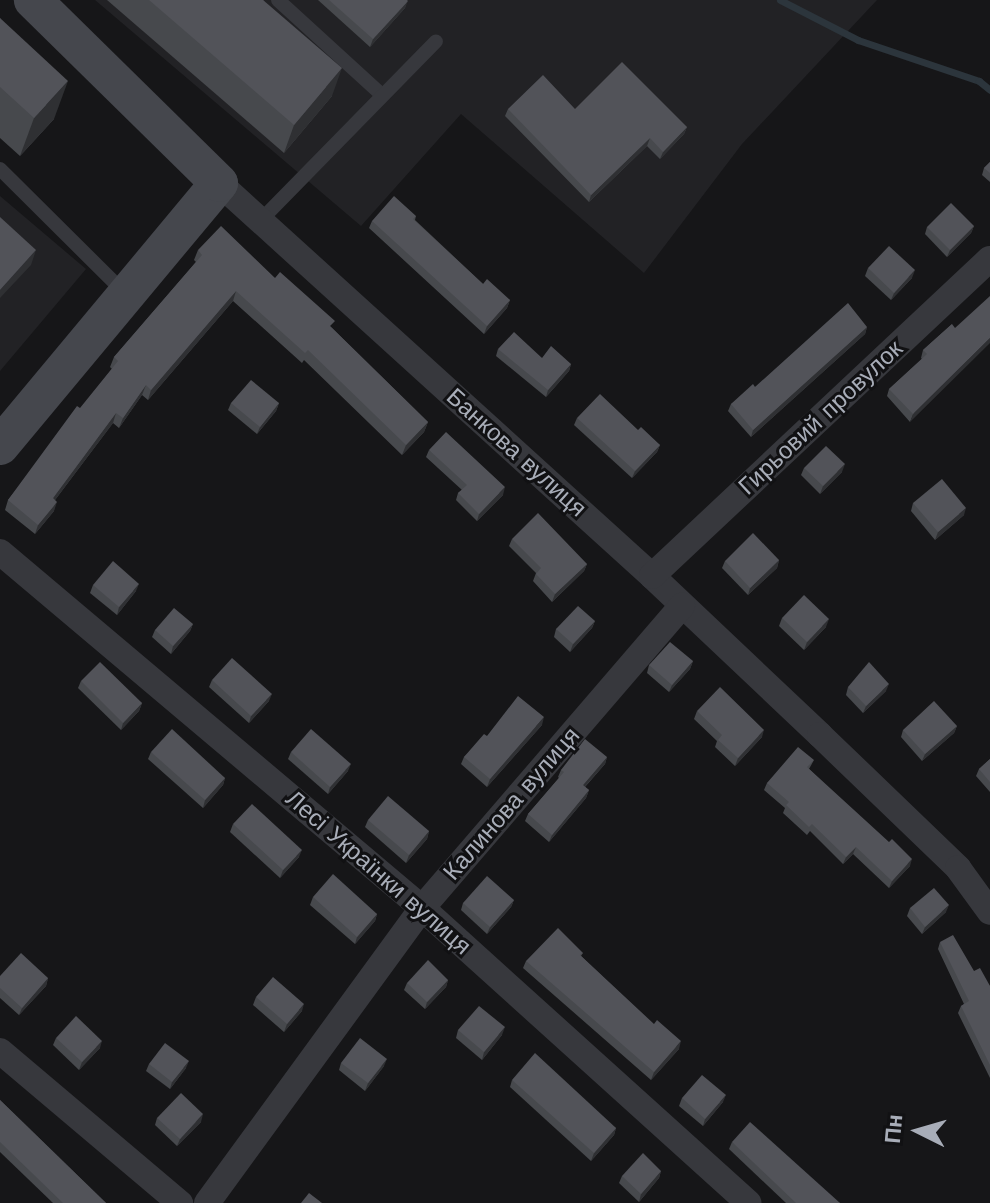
<!DOCTYPE html>
<meta charset="utf-8">
<style>
body{margin:0}
#map{position:relative;width:990px;height:1203px;overflow:hidden;background:#161618;font-family:"Work Sans",sans-serif}
div>[style]{position:absolute}
[style*='--x']{left:calc(var(--x)*1px);top:calc(var(--y)*1px);width:calc(var(--w)*1px);rotate:calc(var(--a)*1deg)}
.built>*{inset:0;background:#222225}
.stream>*{height:7px;margin:-3.5px;padding:0 3.5px;transform-origin:3.5px;border-radius:3.5px;background:#2c353c}
.lane>*{height:14px;margin:-7px;padding:0 7px;transform-origin:7px;border-radius:7px;background:#37383d}
.street>*{height:26px;margin:-13px;padding:0 13px;transform-origin:13px;border-radius:13px;background:#37383d}
.secondary>*{height:38px;margin:-19px;padding:0 19px;transform-origin:19px;border-radius:19px;background:#45474d}
.wall>*{inset:0;background:#47494d}
.shaded-wall>*{inset:0;background:#2f3033}
.building>*{inset:0;background:#525359}
span{translate:-50% -50%;white-space:nowrap;text-align:center;line-height:1.15;-webkit-text-stroke:6px #111113;paint-order:stroke}
.street-label{font-size:24px;color:#a8adb8}
.north{position:absolute;left:878px;top:1091px;width:80px;height:80px;-webkit-text-stroke:6px #111113;paint-order:stroke;rotate:275deg;font-size:22px;font-weight:700;line-height:32px;text-align:center;color:#a8adb8}
.north::after{content:'';display:block;margin:auto;width:28px;height:36px;background:#a8adb8;clip-path:polygon(50% 0,100% 100%,50% 72%,0 100%)}
</style>
<div id="map">
<div class="built">
<i style="clip-path:polygon(95px 0,877px 0,742px 144px,644px 273px,461px 114px,361px 226px)"></i>
<i style="clip-path:polygon(0 196px,86px 269px,0 371px)"></i>
</div>
<div class="stream">
<i style="--x:780;--y:0;--w:88;--a:27.1"></i>
<i style="--x:858;--y:40;--w:128;--a:18.7"></i>
<i style="--x:979;--y:81;--w:14;--a:39"></i>
</div>
<div class="lane">
<i style="--x:278;--y:0;--w:141;--a:42.4"></i>
<i style="--x:0;--y:169;--w:176;--a:44.8"></i>
<i style="--x:261;--y:220;--w:250;--a:-45.6"></i>
</div>
<div class="street">
<i style="--x:219;--y:183;--w:585;--a:42.23"></i>
<i style="--x:652;--y:576;--w:231;--a:43.4"></i>
<i style="--x:820;--y:735;--w:192;--a:43.9"></i>
<i style="--x:958;--y:868;--w:54;--a:54"></i>
<i style="--x:0;--y:552;--w:552;--a:40.15"></i>
<i style="--x:422;--y:908;--w:440;--a:42.1"></i>
<i style="--x:652;--y:576;--w:463;--a:-43.2"></i>
<i style="--x:0;--y:1051;--w:236;--a:40.2"></i>
<i style="--x:207;--y:1203;--w:365;--a:-53.9"></i>
<i style="--x:422;--y:908;--w:399;--a:-49.3"></i>
</div>
<div class="secondary">
<i style="--x:0;--y:446;--w:342;--a:-50.2"></i>
<i style="--x:219;--y:183;--w:261;--a:-135.5"></i>
</div>
<div class="wall">
<i style="clip-path:polygon(107px 0,263px 0,332px 96px,284px 153px)"></i>
<i style="clip-path:polygon(318px 0,407px 0,405px 8px,370px 47px)"></i>
<i style="clip-path:polygon(0 18px,54px 119px,20px 156px,0 138px)"></i>
<i style="clip-path:polygon(508px 109px,575px 109px,687px 127px,684px 134px,660px 159px,647px 146px,589px 202px,505px 116px)"></i>
<i style="clip-path:polygon(990px 162px,990px 182px,982px 175px,984px 168px)"></i>
<i style="clip-path:polygon(416px 216px,415px 220px,483px 284px,510px 300px,507px 308px,484px 334px,369px 228px,372px 221px)"></i>
<i style="clip-path:polygon(974px 226px,971px 233px,947px 257px,925px 234px,927px 227px)"></i>
<i style="clip-path:polygon(198px 250px,275px 278px,332px 328px,428px 422px,424px 432px,402px 455px,304px 360px,302px 363px,233px 301px,148px 400px,142px 395px,119px 428px,113px 423px,55px 500px,54px 511px,35px 534px,5px 510px,8px 500px,112px 369px,110px 367px,114px 357px,196px 262px,194px 260px)"></i>
<i style="clip-path:polygon(868px 268px,912px 278px,891px 300px,865px 276px)"></i>
<i style="clip-path:polygon(952px 324px,910px 422px,887px 396px,889px 389px,922px 359px,921px 358px,923px 350px)"></i>
<i style="clip-path:polygon(867px 327px,865px 334px,751px 437px,728px 411px,731px 404px,755px 387px)"></i>
<i style="clip-path:polygon(498px 349px,542px 358px,571px 364px,569px 371px,546px 397px,496px 356px)"></i>
<i style="clip-path:polygon(231px 403px,279px 403px,276px 411px,257px 434px,228px 410px)"></i>
<i style="clip-path:polygon(577px 418px,638px 430px,660px 445px,657px 452px,632px 478px,574px 425px)"></i>
<i style="clip-path:polygon(429px 450px,503px 495px,477px 521px,456px 500px,458px 493px,462px 490px,426px 457px)"></i>
<i style="clip-path:polygon(804px 468px,842px 472px,820px 494px,801px 475px)"></i>
<i style="clip-path:polygon(913px 503px,964px 515px,935px 540px,911px 511px)"></i>
<i style="clip-path:polygon(512px 539px,587px 564px,584px 571px,552px 602px,533px 581px,536px 573px,509px 546px)"></i>
<i style="clip-path:polygon(779px 560px,777px 568px,748px 595px,722px 568px,725px 561px)"></i>
<i style="clip-path:polygon(93px 585px,136px 591px,117px 615px,90px 593px)"></i>
<i style="clip-path:polygon(782px 618px,826px 627px,804px 650px,779px 626px)"></i>
<i style="clip-path:polygon(595px 621px,592px 628px,570px 652px,554px 637px,556px 629px)"></i>
<i style="clip-path:polygon(193px 624px,190px 631px,171px 654px,152px 637px,155px 630px)"></i>
<i style="clip-path:polygon(693px 661px,690px 669px,669px 692px,647px 673px,649px 665px)"></i>
<i style="clip-path:polygon(212px 680px,269px 701px,249px 723px,209px 687px)"></i>
<i style="clip-path:polygon(81px 681px,142px 703px,139px 711px,121px 730px,78px 688px)"></i>
<i style="clip-path:polygon(848px 687px,886px 691px,863px 713px,846px 695px)"></i>
<i style="clip-path:polygon(697px 711px,762px 737px,735px 766px,715px 747px,717px 741px,694px 719px)"></i>
<i style="clip-path:polygon(542px 725px,487px 787px,461px 764px,464px 757px,487px 736px)"></i>
<i style="clip-path:polygon(957px 726px,954px 733px,922px 761px,901px 737px,903px 730px)"></i>
<i style="clip-path:polygon(151px 752px,225px 778px,223px 785px,203px 808px,148px 759px)"></i>
<i style="clip-path:polygon(291px 752px,348px 771px,328px 794px,288px 759px)"></i>
<i style="clip-path:polygon(607px 757px,605px 764px,585px 787px,589px 790px,586px 798px,549px 842px,525px 821px,528px 814px,559px 778px,558px 777px,561px 770px)"></i>
<i style="clip-path:polygon(990px 759px,990px 792px,976px 776px,979px 769px)"></i>
<i style="clip-path:polygon(814px 760px,809px 769px,910px 866px,889px 888px,853px 854px,843px 864px,810px 831px,807px 835px,783px 813px,785px 808px,764px 790px,767px 783px)"></i>
<i style="clip-path:polygon(368px 820px,429px 831px,427px 839px,406px 863px,365px 827px)"></i>
<i style="clip-path:polygon(233px 824px,299px 857px,280px 878px,230px 832px)"></i>
<i style="clip-path:polygon(313px 897px,377px 914px,375px 921px,355px 944px,310px 905px)"></i>
<i style="clip-path:polygon(514px 900px,511px 907px,487px 934px,461px 910px,463px 903px)"></i>
<i style="clip-path:polygon(910px 908px,946px 912px,922px 934px,907px 916px)"></i>
<i style="clip-path:polygon(940px 942px,990px 986px,990px 1078px,958px 1013px,961px 1006px,964px 1004px,938px 949px)"></i>
<i style="clip-path:polygon(583px 953px,581px 956px,679px 1049px,651px 1080px,523px 968px,526px 961px)"></i>
<i style="clip-path:polygon(0 976px,48px 978px,46px 986px,19px 1015px,0 998px)"></i>
<i style="clip-path:polygon(448px 980px,446px 987px,425px 1009px,404px 990px,407px 983px)"></i>
<i style="clip-path:polygon(256px 997px,302px 1011px,284px 1032px,253px 1005px)"></i>
<i style="clip-path:polygon(458px 1030px,502px 1035px,482px 1060px,456px 1038px)"></i>
<i style="clip-path:polygon(56px 1038px,100px 1048px,79px 1070px,53px 1045px)"></i>
<i style="clip-path:polygon(341px 1063px,384px 1066px,365px 1091px,339px 1070px)"></i>
<i style="clip-path:polygon(149px 1064px,186px 1068px,170px 1089px,146px 1071px)"></i>
<i style="clip-path:polygon(512px 1080px,616px 1128px,614px 1135px,591px 1161px,510px 1087px)"></i>
<i style="clip-path:polygon(682px 1098px,723px 1102px,703px 1126px,679px 1106px)"></i>
<i style="clip-path:polygon(0 1100px,106px 1203px,53px 1203px,0 1152px)"></i>
<i style="clip-path:polygon(157px 1118px,201px 1122px,177px 1146px,155px 1125px)"></i>
<i style="clip-path:polygon(732px 1142px,840px 1203px,786px 1203px,729px 1149px)"></i>
<i style="clip-path:polygon(661px 1171px,659px 1178px,639px 1202px,619px 1183px,622px 1176px)"></i>
</div>
<div class="shaded-wall">
<i style="clip-path:polygon(408px 1px,405px 8px,370px 47px,373px 39px)"></i>
<i style="clip-path:polygon(342px 68px,332px 96px,284px 153px,294px 125px)"></i>
<i style="clip-path:polygon(68px 81px,54px 119px,20px 156px,34px 118px)"></i>
<i style="clip-path:polygon(687px 127px,684px 134px,660px 159px,663px 152px)"></i>
<i style="clip-path:polygon(650px 138px,647px 146px,589px 202px,591px 195px)"></i>
<i style="clip-path:polygon(974px 226px,971px 233px,947px 257px,950px 250px)"></i>
<i style="clip-path:polygon(36px 250px,31px 265px,0 298px,0 290px)"></i>
<i style="clip-path:polygon(915px 270px,912px 278px,891px 300px,894px 293px)"></i>
<i style="clip-path:polygon(236px 291px,233px 301px,148px 400px,151px 390px)"></i>
<i style="clip-path:polygon(510px 300px,507px 308px,484px 334px,487px 326px)"></i>
<i style="clip-path:polygon(867px 327px,865px 334px,751px 437px,753px 430px)"></i>
<i style="clip-path:polygon(990px 338px,990px 343px,910px 422px,913px 414px)"></i>
<i style="clip-path:polygon(571px 364px,569px 371px,546px 397px,548px 390px)"></i>
<i style="clip-path:polygon(146px 385px,142px 395px,119px 428px,123px 418px)"></i>
<i style="clip-path:polygon(279px 403px,276px 411px,257px 434px,260px 427px)"></i>
<i style="clip-path:polygon(116px 413px,113px 423px,49px 508px,53px 498px)"></i>
<i style="clip-path:polygon(428px 422px,424px 432px,402px 455px,406px 445px)"></i>
<i style="clip-path:polygon(660px 445px,657px 452px,632px 478px,635px 471px)"></i>
<i style="clip-path:polygon(845px 464px,842px 472px,820px 494px,823px 486px)"></i>
<i style="clip-path:polygon(505px 487px,503px 495px,477px 521px,479px 514px)"></i>
<i style="clip-path:polygon(57px 502px,54px 511px,35px 534px,38px 525px)"></i>
<i style="clip-path:polygon(966px 508px,964px 515px,935px 540px,938px 532px)"></i>
<i style="clip-path:polygon(779px 560px,777px 568px,748px 595px,750px 588px)"></i>
<i style="clip-path:polygon(587px 564px,584px 571px,552px 602px,555px 594px)"></i>
<i style="clip-path:polygon(139px 584px,136px 591px,117px 615px,119px 607px)"></i>
<i style="clip-path:polygon(829px 619px,826px 627px,804px 650px,807px 642px)"></i>
<i style="clip-path:polygon(595px 621px,592px 628px,570px 652px,573px 644px)"></i>
<i style="clip-path:polygon(193px 624px,190px 631px,171px 654px,173px 646px)"></i>
<i style="clip-path:polygon(693px 661px,690px 669px,669px 692px,672px 685px)"></i>
<i style="clip-path:polygon(889px 684px,886px 691px,863px 713px,866px 706px)"></i>
<i style="clip-path:polygon(272px 694px,269px 701px,249px 723px,251px 716px)"></i>
<i style="clip-path:polygon(142px 703px,139px 711px,121px 730px,123px 723px)"></i>
<i style="clip-path:polygon(544px 717px,542px 725px,487px 787px,490px 779px)"></i>
<i style="clip-path:polygon(957px 726px,954px 733px,922px 761px,925px 754px)"></i>
<i style="clip-path:polygon(764px 730px,762px 737px,735px 766px,738px 758px)"></i>
<i style="clip-path:polygon(607px 757px,605px 764px,580px 792px,583px 785px)"></i>
<i style="clip-path:polygon(351px 764px,348px 771px,328px 794px,330px 787px)"></i>
<i style="clip-path:polygon(225px 778px,223px 785px,203px 808px,205px 800px)"></i>
<i style="clip-path:polygon(589px 790px,586px 798px,549px 842px,552px 835px)"></i>
<i style="clip-path:polygon(429px 831px,427px 839px,406px 863px,409px 855px)"></i>
<i style="clip-path:polygon(856px 847px,853px 854px,843px 864px,846px 857px)"></i>
<i style="clip-path:polygon(302px 850px,299px 857px,280px 878px,283px 870px)"></i>
<i style="clip-path:polygon(912px 859px,910px 866px,889px 888px,892px 881px)"></i>
<i style="clip-path:polygon(514px 900px,511px 907px,487px 934px,490px 927px)"></i>
<i style="clip-path:polygon(949px 905px,946px 912px,922px 934px,925px 927px)"></i>
<i style="clip-path:polygon(377px 914px,375px 921px,355px 944px,357px 937px)"></i>
<i style="clip-path:polygon(48px 978px,46px 986px,19px 1015px,22px 1008px)"></i>
<i style="clip-path:polygon(448px 980px,446px 987px,425px 1009px,427px 1002px)"></i>
<i style="clip-path:polygon(304px 1004px,302px 1011px,284px 1032px,287px 1024px)"></i>
<i style="clip-path:polygon(505px 1027px,502px 1035px,482px 1060px,484px 1052px)"></i>
<i style="clip-path:polygon(102px 1041px,100px 1048px,79px 1070px,82px 1062px)"></i>
<i style="clip-path:polygon(681px 1041px,679px 1049px,651px 1080px,654px 1072px)"></i>
<i style="clip-path:polygon(387px 1059px,384px 1066px,365px 1091px,368px 1083px)"></i>
<i style="clip-path:polygon(189px 1061px,186px 1068px,170px 1089px,172px 1082px)"></i>
<i style="clip-path:polygon(726px 1095px,723px 1102px,703px 1126px,705px 1119px)"></i>
<i style="clip-path:polygon(203px 1114px,201px 1122px,177px 1146px,180px 1139px)"></i>
<i style="clip-path:polygon(616px 1128px,614px 1135px,591px 1161px,594px 1153px)"></i>
<i style="clip-path:polygon(661px 1171px,659px 1178px,639px 1202px,641px 1194px)"></i>
</div>
<div class="building">
<i style="clip-path:polygon(149px 0,263px 0,342px 68px,294px 125px)"></i>
<i style="clip-path:polygon(329px 0,407px 0,408px 1px,373px 39px)"></i>
<i style="clip-path:polygon(0 18px,68px 81px,34px 118px,0 87px)"></i>
<i style="clip-path:polygon(622px 62px,687px 127px,663px 152px,650px 138px,591px 195px,508px 109px,543px 75px,575px 109px)"></i>
<i style="clip-path:polygon(990px 162px,990px 173px,984px 168px)"></i>
<i style="clip-path:polygon(394px 196px,416px 216px,413px 219px,483px 284px,487px 279px,510px 300px,487px 326px,372px 221px)"></i>
<i style="clip-path:polygon(951px 203px,974px 226px,950px 250px,927px 227px)"></i>
<i style="clip-path:polygon(0 217px,36px 250px,0 290px)"></i>
<i style="clip-path:polygon(221px 226px,275px 278px,280px 272px,335px 321px,330px 326px,428px 422px,406px 445px,308px 350px,305px 353px,236px 291px,151px 390px,146px 385px,123px 418px,116px 413px,53px 498px,57px 502px,38px 525px,8px 500px,77px 406px,80px 408px,118px 361px,114px 357px,202px 255px,198px 250px)"></i>
<i style="clip-path:polygon(889px 246px,915px 270px,894px 293px,868px 268px)"></i>
<i style="clip-path:polygon(990px 296px,990px 338px,913px 414px,889px 389px,927px 354px,923px 350px,952px 324px,955px 328px)"></i>
<i style="clip-path:polygon(848px 303px,867px 327px,753px 430px,731px 404px,753px 384px,755px 387px)"></i>
<i style="clip-path:polygon(514px 332px,542px 358px,551px 346px,571px 364px,548px 390px,498px 349px)"></i>
<i style="clip-path:polygon(251px 380px,279px 403px,260px 427px,231px 403px)"></i>
<i style="clip-path:polygon(600px 394px,638px 430px,641px 427px,660px 445px,635px 471px,577px 418px)"></i>
<i style="clip-path:polygon(446px 432px,505px 487px,479px 514px,458px 493px,467px 485px,429px 450px)"></i>
<i style="clip-path:polygon(826px 446px,845px 464px,823px 486px,804px 468px)"></i>
<i style="clip-path:polygon(942px 479px,966px 508px,938px 532px,913px 503px)"></i>
<i style="clip-path:polygon(538px 513px,587px 564px,555px 594px,536px 574px,541px 568px,512px 539px)"></i>
<i style="clip-path:polygon(753px 533px,779px 560px,750px 588px,725px 561px)"></i>
<i style="clip-path:polygon(113px 561px,139px 584px,119px 607px,93px 585px)"></i>
<i style="clip-path:polygon(804px 595px,829px 619px,807px 642px,782px 618px)"></i>
<i style="clip-path:polygon(578px 606px,595px 621px,573px 644px,556px 629px)"></i>
<i style="clip-path:polygon(174px 608px,193px 624px,173px 646px,155px 630px)"></i>
<i style="clip-path:polygon(670px 642px,693px 661px,672px 685px,649px 665px)"></i>
<i style="clip-path:polygon(232px 658px,272px 694px,251px 716px,212px 680px)"></i>
<i style="clip-path:polygon(100px 662px,142px 703px,123px 723px,81px 681px)"></i>
<i style="clip-path:polygon(869px 662px,889px 684px,866px 706px,848px 687px)"></i>
<i style="clip-path:polygon(720px 687px,764px 730px,738px 758px,718px 740px,722px 735px,697px 711px)"></i>
<i style="clip-path:polygon(518px 696px,544px 717px,490px 779px,464px 757px,484px 734px,487px 736px)"></i>
<i style="clip-path:polygon(934px 701px,957px 726px,925px 754px,903px 730px)"></i>
<i style="clip-path:polygon(172px 729px,225px 778px,205px 800px,151px 752px)"></i>
<i style="clip-path:polygon(311px 729px,351px 764px,330px 787px,291px 752px)"></i>
<i style="clip-path:polygon(585px 739px,607px 757px,583px 785px,589px 790px,552px 835px,528px 814px,564px 772px,561px 770px)"></i>
<i style="clip-path:polygon(798px 747px,814px 760px,807px 767px,889px 842px,892px 839px,912px 859px,892px 881px,856px 847px,846px 857px,812px 824px,809px 827px,786px 805px,789px 802px,767px 783px)"></i>
<i style="clip-path:polygon(990px 759px,990px 782px,979px 769px)"></i>
<i style="clip-path:polygon(388px 796px,429px 831px,409px 855px,368px 820px)"></i>
<i style="clip-path:polygon(252px 804px,302px 850px,283px 870px,233px 824px)"></i>
<i style="clip-path:polygon(333px 874px,377px 914px,357px 937px,313px 897px)"></i>
<i style="clip-path:polygon(487px 876px,514px 900px,490px 927px,463px 903px)"></i>
<i style="clip-path:polygon(934px 888px,949px 905px,925px 927px,910px 908px)"></i>
<i style="clip-path:polygon(558px 928px,583px 953px,580px 955px,654px 1024px,657px 1020px,681px 1041px,654px 1072px,526px 961px)"></i>
<i style="clip-path:polygon(953px 935px,974px 971px,980px 968px,990px 986px,990px 1065px,961px 1006px,969px 1001px,940px 942px)"></i>
<i style="clip-path:polygon(21px 953px,48px 978px,22px 1008px,0 988px,0 976px)"></i>
<i style="clip-path:polygon(428px 960px,448px 980px,427px 1002px,407px 983px)"></i>
<i style="clip-path:polygon(273px 977px,304px 1004px,287px 1024px,256px 997px)"></i>
<i style="clip-path:polygon(479px 1006px,505px 1027px,484px 1052px,458px 1030px)"></i>
<i style="clip-path:polygon(76px 1016px,102px 1041px,82px 1062px,56px 1038px)"></i>
<i style="clip-path:polygon(360px 1038px,387px 1059px,368px 1083px,341px 1063px)"></i>
<i style="clip-path:polygon(165px 1043px,189px 1061px,172px 1082px,149px 1064px)"></i>
<i style="clip-path:polygon(535px 1053px,616px 1128px,594px 1153px,512px 1080px)"></i>
<i style="clip-path:polygon(702px 1075px,726px 1095px,705px 1119px,682px 1098px)"></i>
<i style="clip-path:polygon(181px 1093px,203px 1114px,180px 1139px,157px 1118px)"></i>
<i style="clip-path:polygon(0 1100px,106px 1203px,63px 1203px,0 1142px)"></i>
<i style="clip-path:polygon(750px 1122px,840px 1203px,796px 1203px,732px 1142px)"></i>
<i style="clip-path:polygon(643px 1153px,661px 1171px,641px 1194px,622px 1176px)"></i>
<i style="clip-path:polygon(309px 1193px,322px 1203px,301px 1203px)"></i>
</div>
<div class="street-label">
<span style="left:821px;top:418px;rotate:-43deg">Гирьовий провулок</span>
<span style="left:516px;top:453px;rotate:42deg">Банкова вулиця</span>
<span style="left:512px;top:804px;rotate:-49deg">Калинова вулиця</span>
<span style="left:378px;top:873px;rotate:41deg">Лесі Українки вулиця</span>
</div>
<div class="north">Пн</div>
</div>
